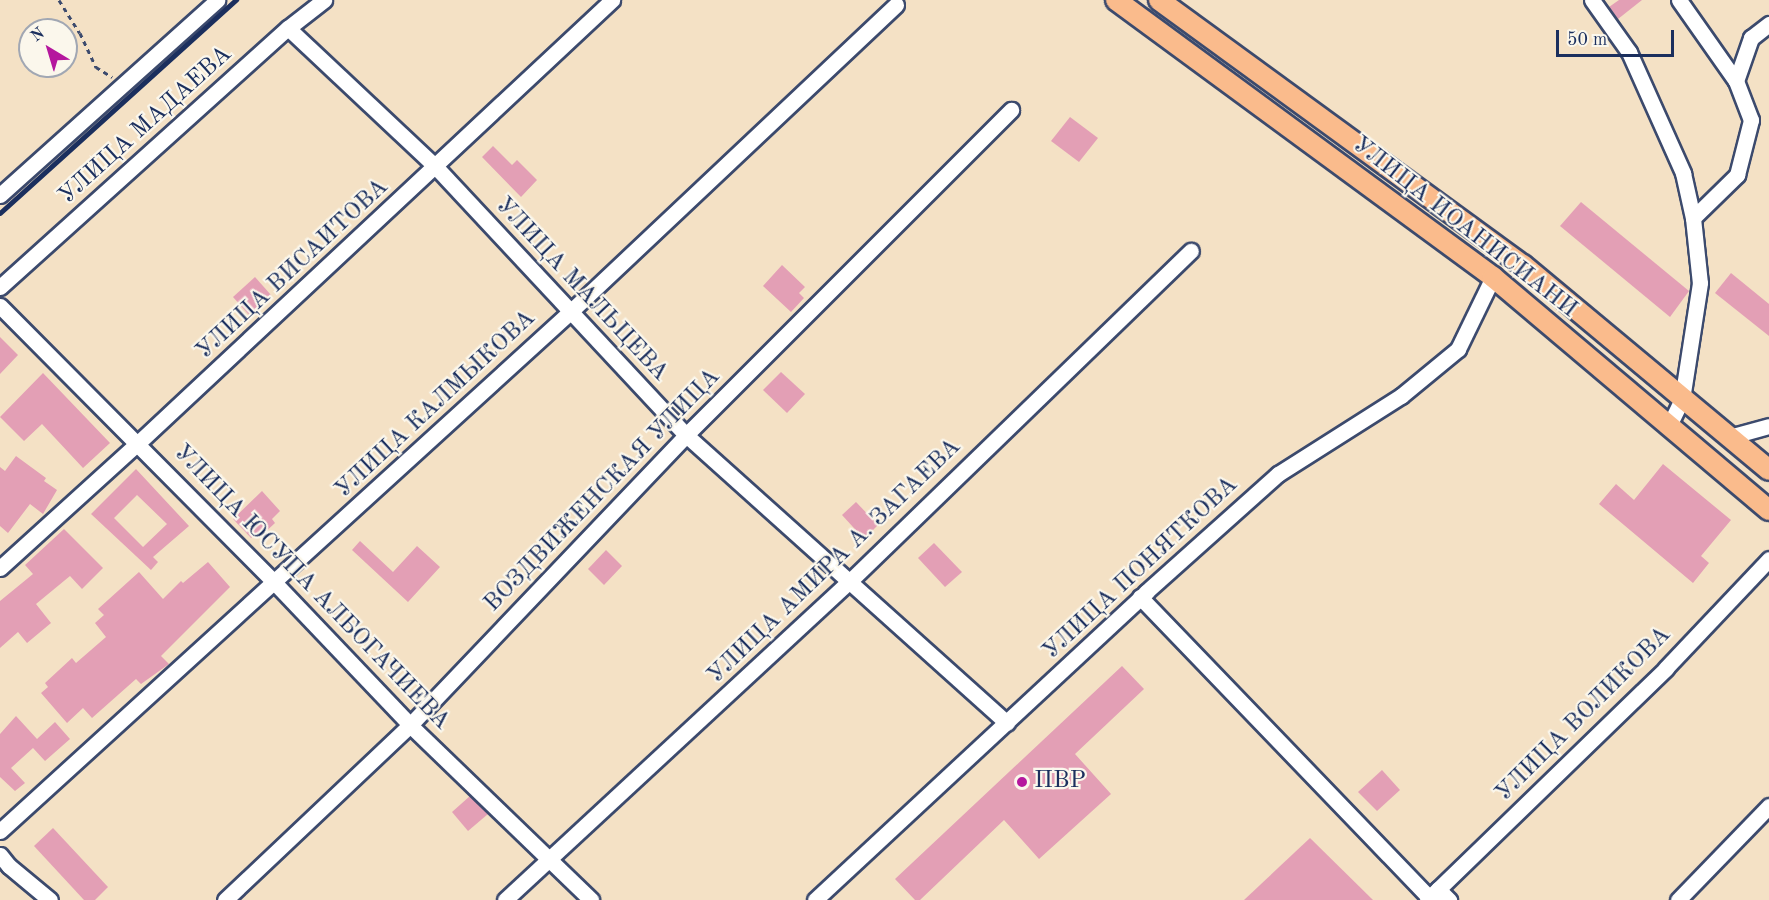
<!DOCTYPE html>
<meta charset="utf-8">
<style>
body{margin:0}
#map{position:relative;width:1769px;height:900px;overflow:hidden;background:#f4e1c5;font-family:"Old Standard TT",serif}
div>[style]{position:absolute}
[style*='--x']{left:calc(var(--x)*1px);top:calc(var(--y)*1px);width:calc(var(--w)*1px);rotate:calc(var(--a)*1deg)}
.building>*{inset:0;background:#e39fb5}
.path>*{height:3px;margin-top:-1.5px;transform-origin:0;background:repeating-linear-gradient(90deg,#3c4a6d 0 4.5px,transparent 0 9px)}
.roads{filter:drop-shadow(2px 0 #3c4a6d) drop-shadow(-2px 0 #3c4a6d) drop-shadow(0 2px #3c4a6d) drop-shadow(0 -2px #3c4a6d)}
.minor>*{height:15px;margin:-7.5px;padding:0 7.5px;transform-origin:7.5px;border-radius:7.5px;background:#fff}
.major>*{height:20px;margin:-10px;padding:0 10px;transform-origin:10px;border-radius:10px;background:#fabb8c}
.rail>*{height:4.5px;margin:-2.25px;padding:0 2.25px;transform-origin:2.25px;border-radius:2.25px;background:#1b2f5e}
.dots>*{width:16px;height:16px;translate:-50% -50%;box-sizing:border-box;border:3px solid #fbf7ec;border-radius:50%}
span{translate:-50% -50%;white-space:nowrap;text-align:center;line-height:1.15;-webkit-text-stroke:4.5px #fbf7ec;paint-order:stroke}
.street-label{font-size:24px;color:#1b2f5e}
.poi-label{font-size:24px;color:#1b2f5e}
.left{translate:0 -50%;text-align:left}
.north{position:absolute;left:18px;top:18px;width:60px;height:60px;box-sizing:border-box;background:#fbf7ec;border:2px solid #a1a7b3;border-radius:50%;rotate:322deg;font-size:16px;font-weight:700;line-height:24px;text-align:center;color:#1b2f5e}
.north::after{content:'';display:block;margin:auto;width:21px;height:27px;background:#b5179e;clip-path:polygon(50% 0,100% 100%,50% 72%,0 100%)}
.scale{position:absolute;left:1556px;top:30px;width:118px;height:27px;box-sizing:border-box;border:3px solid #1b2f5e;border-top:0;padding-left:8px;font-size:18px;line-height:21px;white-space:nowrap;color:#1b2f5e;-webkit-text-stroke:4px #fbf7ec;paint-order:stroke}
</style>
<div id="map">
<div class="building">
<i style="clip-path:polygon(1619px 0,1642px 0,1618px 19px,1609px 7px)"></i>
<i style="clip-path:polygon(1070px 117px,1098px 138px,1079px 162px,1051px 141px)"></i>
<i style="clip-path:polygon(493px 146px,512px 165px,517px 160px,537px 180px,521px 197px,482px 157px)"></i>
<i style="clip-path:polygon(1581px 202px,1689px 291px,1670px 317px,1560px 226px)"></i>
<i style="clip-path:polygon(782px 265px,805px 287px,799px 293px,804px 298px,791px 312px,763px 286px)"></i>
<i style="clip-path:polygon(1731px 273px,1769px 304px,1769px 336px,1715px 293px)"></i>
<i style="clip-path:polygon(255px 277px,271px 295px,249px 315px,233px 297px)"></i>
<i style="clip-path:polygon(0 337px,18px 355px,0 374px)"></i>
<i style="clip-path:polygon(781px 372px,805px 394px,787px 413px,763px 390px)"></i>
<i style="clip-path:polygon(43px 373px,110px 443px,83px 468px,42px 424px,24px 441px,0 417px)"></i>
<i style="clip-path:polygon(16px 456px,46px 478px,44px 481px,57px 490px,43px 514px,30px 504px,8px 533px,0 526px,0 467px,5px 471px)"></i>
<i style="clip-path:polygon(1663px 464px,1731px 520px,1701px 556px,1709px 563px,1693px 583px,1599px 504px,1616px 484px,1634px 500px)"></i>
<i style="clip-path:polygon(evenodd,136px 469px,189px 526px,153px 557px,158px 562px,151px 570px,91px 514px,136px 469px,137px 495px,167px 524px,143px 547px,114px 518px,137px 495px)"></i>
<i style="clip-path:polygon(262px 491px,280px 511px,272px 519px,275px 523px,260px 537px,257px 533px,251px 538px,233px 519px)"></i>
<i style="clip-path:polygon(856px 502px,878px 525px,864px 539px,842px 515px)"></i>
<i style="clip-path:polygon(64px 529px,103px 568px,82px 589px,70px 576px,36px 604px,51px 623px,27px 643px,18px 632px,0 648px,0 601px,33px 574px,25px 565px)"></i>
<i style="clip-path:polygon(360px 541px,393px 572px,417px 546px,440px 567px,408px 602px,352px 550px)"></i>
<i style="clip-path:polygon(934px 543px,962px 572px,945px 587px,918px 558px)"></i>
<i style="clip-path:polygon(606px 550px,622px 566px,604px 585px,588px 569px)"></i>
<i style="clip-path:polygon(208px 562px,230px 587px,161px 656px,169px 664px,141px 684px,136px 679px,92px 718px,83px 708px,67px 723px,41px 693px,48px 687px,45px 683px,72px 658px,76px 663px,106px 637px,95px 623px,104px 615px,98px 609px,139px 572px,163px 599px,181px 581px,183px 583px)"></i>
<i style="clip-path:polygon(1122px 666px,1144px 689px,1075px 754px,1111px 794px,1039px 859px,1004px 820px,920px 900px,915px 900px,895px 879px)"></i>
<i style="clip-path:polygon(16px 716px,37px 739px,55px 722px,70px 739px,45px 761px,33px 748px,11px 768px,25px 783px,15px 791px,0 777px,0 734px)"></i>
<i style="clip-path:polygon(1382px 770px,1400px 790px,1377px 811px,1358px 792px)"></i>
<i style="clip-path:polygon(470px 796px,488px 814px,468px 831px,452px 812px)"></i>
<i style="clip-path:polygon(53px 828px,108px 887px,95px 900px,84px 900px,34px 846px)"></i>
<i style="clip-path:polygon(1310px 838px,1373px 900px,1244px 900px)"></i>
</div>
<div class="path">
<i style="--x:59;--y:0;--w:39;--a:58"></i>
<i style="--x:80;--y:33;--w:38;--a:65"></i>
<i style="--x:96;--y:67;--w:19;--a:32"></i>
</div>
<div class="roads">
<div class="minor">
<i style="--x:1592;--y:0;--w:64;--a:54.6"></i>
<i style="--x:1629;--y:52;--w:133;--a:65.9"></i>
<i style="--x:1683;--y:173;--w:46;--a:77.5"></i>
<i style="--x:1693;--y:218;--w:65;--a:83.9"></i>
<i style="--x:1700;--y:283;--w:117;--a:98.8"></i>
<i style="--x:1682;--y:399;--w:30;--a:116"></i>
<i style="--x:1679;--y:0;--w:99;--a:54.9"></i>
<i style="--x:288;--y:28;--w:203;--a:43.2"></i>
<i style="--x:436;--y:167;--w:367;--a:47"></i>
<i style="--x:686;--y:435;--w:431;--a:41.9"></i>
<i style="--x:0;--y:195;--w:292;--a:-41.9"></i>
<i style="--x:1693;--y:218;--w:62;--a:-44.3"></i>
<i style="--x:1737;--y:175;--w:57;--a:-75.7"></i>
<i style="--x:1751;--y:120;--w:42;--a:-111"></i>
<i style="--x:1736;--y:81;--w:46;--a:-70.8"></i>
<i style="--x:1751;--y:38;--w:23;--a:-38"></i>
<i style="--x:0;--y:287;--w:387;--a:-42"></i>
<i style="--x:288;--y:28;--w:46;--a:-37.9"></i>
<i style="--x:0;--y:306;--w:390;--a:45.2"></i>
<i style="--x:275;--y:583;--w:196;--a:46.4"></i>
<i style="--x:410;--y:725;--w:252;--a:44"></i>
<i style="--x:1729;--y:437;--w:41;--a:-15.4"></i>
<i style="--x:0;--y:568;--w:186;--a:-42.2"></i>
<i style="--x:138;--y:443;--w:649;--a:-43.06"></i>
<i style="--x:1140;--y:597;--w:418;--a:46.1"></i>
<i style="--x:0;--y:831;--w:771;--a:-42.32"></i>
<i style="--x:570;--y:312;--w:448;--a:-43.3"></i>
<i style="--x:0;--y:855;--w:14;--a:51"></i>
<i style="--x:9;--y:866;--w:53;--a:39.7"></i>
<i style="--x:1438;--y:889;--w:16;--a:45"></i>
<i style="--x:225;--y:900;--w:255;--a:-43.4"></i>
<i style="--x:410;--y:725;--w:400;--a:-46.4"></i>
<i style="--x:686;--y:435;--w:460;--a:-45"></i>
<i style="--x:505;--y:900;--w:468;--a:-42.8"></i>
<i style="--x:849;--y:582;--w:476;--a:-44.1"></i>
<i style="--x:815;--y:900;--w:452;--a:-42.9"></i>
<i style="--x:1146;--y:592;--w:177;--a:-41.8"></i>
<i style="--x:1278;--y:474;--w:146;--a:-32.4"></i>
<i style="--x:1401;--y:396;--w:74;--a:-39.5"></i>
<i style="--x:1458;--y:349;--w:80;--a:-64.1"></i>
<i style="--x:1427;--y:900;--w:333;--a:-44.1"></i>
<i style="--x:1666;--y:668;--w:150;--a:-46.6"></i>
<i style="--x:1678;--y:900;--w:131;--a:-45.9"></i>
</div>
<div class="major">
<i style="--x:1116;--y:0;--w:468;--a:36.3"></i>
<i style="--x:1493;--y:277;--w:361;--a:40.2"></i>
<i style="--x:1159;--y:0;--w:450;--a:36.1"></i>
<i style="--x:1523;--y:265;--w:320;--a:39.8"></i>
</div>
</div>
<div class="rail">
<i style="--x:0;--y:213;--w:318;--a:-42.1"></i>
</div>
<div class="dots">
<i style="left:1022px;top:782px;background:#b5179e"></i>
</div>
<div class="street-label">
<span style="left:146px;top:126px;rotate:-42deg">УЛИЦА МАДАЕВА</span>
<span style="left:1464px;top:228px;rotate:38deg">УЛИЦА ИОАНИСИАНИ</span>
<span style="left:293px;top:270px;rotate:-43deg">УЛИЦА ВИСАИТОВА</span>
<span style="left:581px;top:290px;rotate:47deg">УЛИЦА МАЛЬЦЕВА</span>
<span style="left:436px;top:405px;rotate:-43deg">УЛИЦА КАЛМЫКОВА</span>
<span style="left:603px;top:491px;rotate:-46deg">ВОЗДВИЖЕНСКАЯ УЛИЦА</span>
<span style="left:835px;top:562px;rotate:-44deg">УЛИЦА АМИРА А. ЗАГАЕВА</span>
<span style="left:1141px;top:569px;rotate:-43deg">УЛИЦА ПОНЯТКОВА</span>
<span style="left:311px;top:588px;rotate:46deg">УЛИЦА ЮСУПА АЛБОГАЧИЕВА</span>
<span style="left:1584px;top:715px;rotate:-45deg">УЛИЦА ВОЛИКОВА</span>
</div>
<div class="poi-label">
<span class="left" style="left:1034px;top:782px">ПВР</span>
</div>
<div class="north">N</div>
<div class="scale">50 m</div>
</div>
